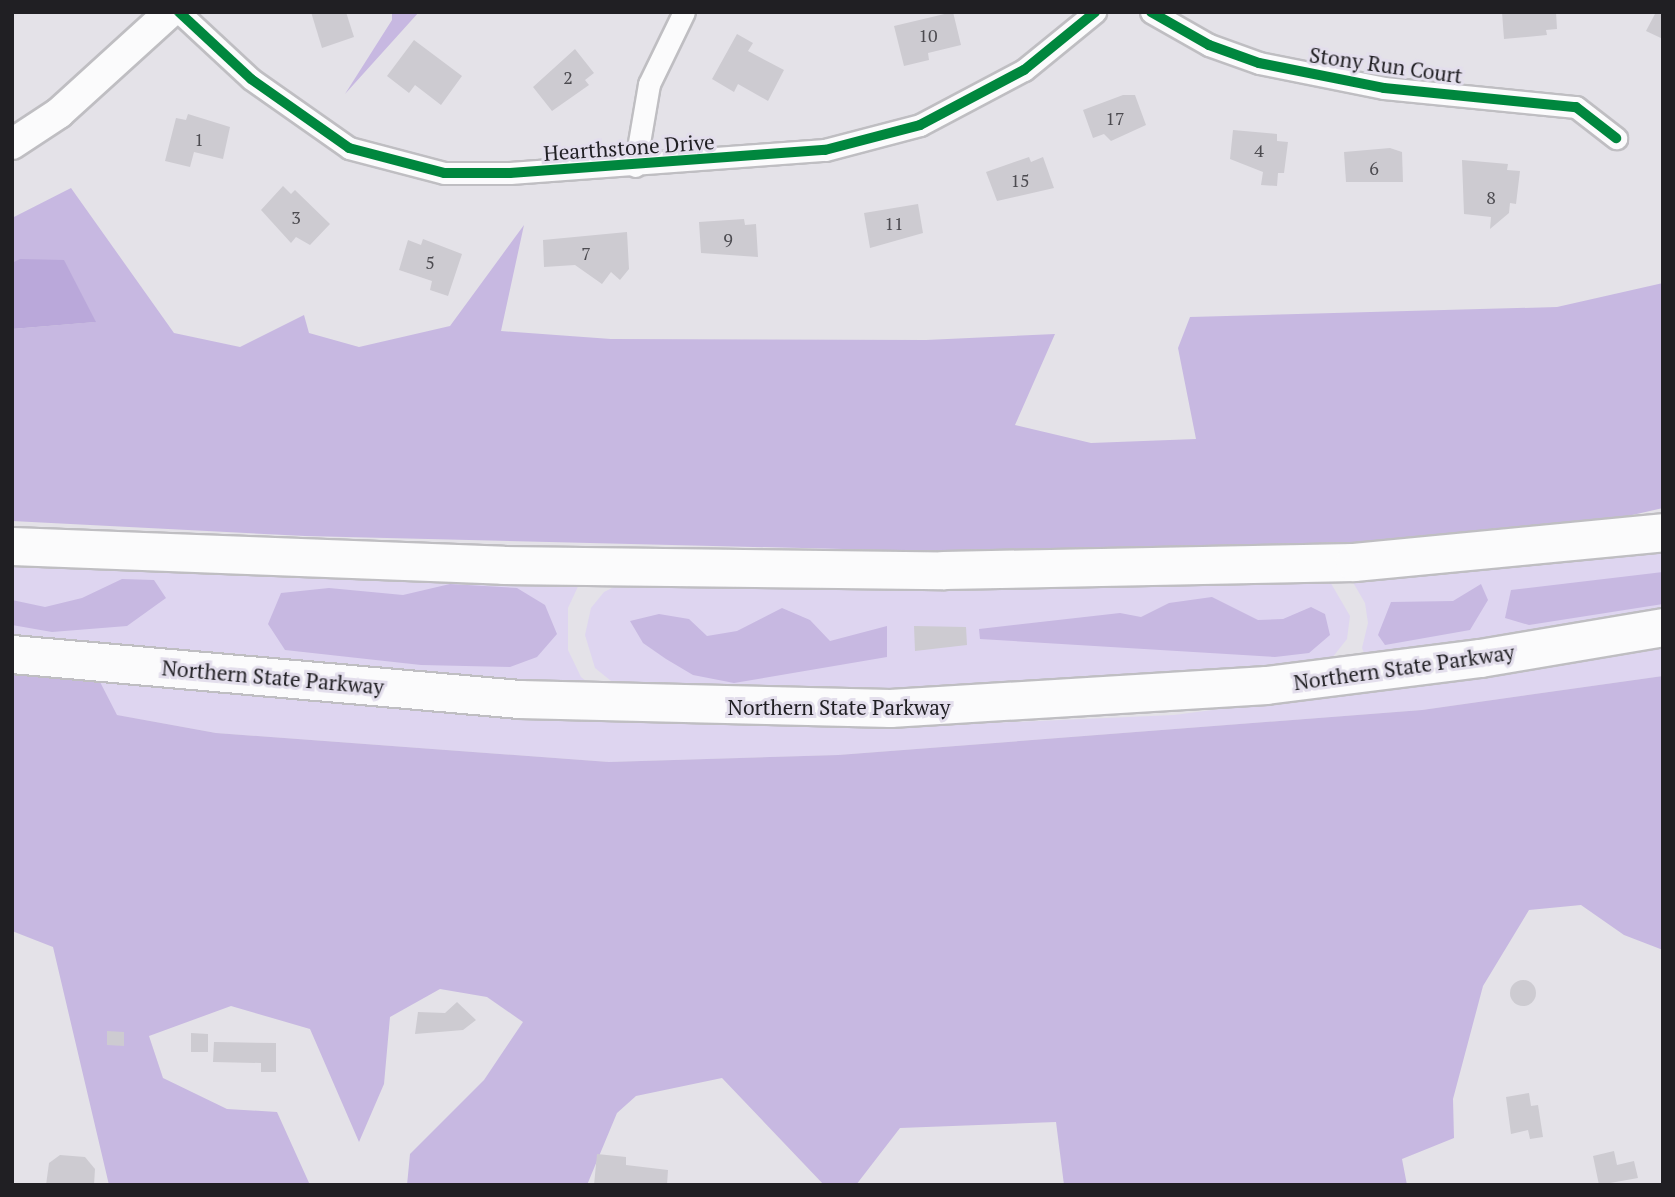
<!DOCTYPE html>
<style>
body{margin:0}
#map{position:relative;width:1675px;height:1197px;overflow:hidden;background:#e4e2e8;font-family:"PT Serif",serif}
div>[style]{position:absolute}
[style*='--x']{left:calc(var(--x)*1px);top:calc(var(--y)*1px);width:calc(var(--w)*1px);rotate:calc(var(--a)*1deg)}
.green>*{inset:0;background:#ded5f0}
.forest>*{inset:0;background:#c7b8e1}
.water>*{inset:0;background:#baa8da}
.building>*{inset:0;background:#cdcbd1}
.round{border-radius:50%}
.roads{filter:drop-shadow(2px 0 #bfbec2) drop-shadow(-2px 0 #bfbec2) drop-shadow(0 2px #bfbec2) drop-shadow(0 -2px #bfbec2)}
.minor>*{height:21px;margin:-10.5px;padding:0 10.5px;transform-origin:10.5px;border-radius:10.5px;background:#fbfbfc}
.secondary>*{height:30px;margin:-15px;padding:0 15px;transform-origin:15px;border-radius:15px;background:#fbfbfc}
.motorway>*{height:37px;margin:-18.5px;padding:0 18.5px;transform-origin:18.5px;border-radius:18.5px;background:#fbfbfc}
.cycleway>*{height:10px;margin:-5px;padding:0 5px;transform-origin:5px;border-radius:5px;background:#00873e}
span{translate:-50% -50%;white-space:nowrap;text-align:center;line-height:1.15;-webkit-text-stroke:6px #e3deec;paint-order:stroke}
.number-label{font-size:18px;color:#4c4b50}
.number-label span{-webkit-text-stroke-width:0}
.street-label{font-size:21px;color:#201f23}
.frame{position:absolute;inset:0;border:14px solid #201f23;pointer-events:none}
</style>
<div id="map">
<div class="green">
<i style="clip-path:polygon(1663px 538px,1663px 612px,1443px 649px,1365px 655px,1362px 648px,1368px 623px,1365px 603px,1347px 572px)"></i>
<i style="clip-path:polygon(12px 557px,581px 580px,568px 608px,568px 650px,581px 677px,596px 689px,12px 635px)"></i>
<i style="clip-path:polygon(628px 580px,1329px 580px,1350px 616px,1347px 639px,1332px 658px,1314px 666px,942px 695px,616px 685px,595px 668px,585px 635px,591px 608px,604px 592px)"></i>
<i style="clip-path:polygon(1663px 639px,1663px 676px,1422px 710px,838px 755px,609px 762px,216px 733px,116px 715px,98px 678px,223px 691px,879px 728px,1174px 715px,1374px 689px)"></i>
</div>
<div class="forest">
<i style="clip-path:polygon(392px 12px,419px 12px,345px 94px,392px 20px)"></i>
<i style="clip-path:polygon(71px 188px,174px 333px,240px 347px,304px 315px,309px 333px,359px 347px,450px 326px,524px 225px,501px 331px,611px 339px,926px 340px,1055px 334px,1015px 425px,1091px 443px,1196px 439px,1178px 348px,1190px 317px,1557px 307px,1663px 283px,1663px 508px,1606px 521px,1399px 541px,964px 552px,305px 536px,12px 521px,12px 329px,95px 322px,12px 263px,12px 218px)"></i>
<i style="clip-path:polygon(1663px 572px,1663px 604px,1529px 625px,1505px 618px,1511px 590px)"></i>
<i style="clip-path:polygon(122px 579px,154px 580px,166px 598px,127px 626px,52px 632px,12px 625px,12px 600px,45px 607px,82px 598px)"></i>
<i style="clip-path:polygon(450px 584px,517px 588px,545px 605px,557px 634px,537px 657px,510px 667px,421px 665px,285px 650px,268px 624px,281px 593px,329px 588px,403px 595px)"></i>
<i style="clip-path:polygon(1481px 584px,1488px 600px,1470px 630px,1385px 645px,1378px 635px,1391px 602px,1453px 601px)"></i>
<i style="clip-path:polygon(1212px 597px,1258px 620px,1283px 619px,1311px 607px,1325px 614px,1330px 635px,1309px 653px,1275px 657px,980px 639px,979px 629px,1120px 613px,1141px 617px,1169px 603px)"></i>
<i style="clip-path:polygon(782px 608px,810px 620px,830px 641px,887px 626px,887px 657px,734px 683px,693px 675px,666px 659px,643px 643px,630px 621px,659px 614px,689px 619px,707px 636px,737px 631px)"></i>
<i style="clip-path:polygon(12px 668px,98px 678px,117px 715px,216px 733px,609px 762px,838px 755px,1422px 710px,1663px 676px,1663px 950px,1624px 935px,1581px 905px,1529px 910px,1483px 986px,1453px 1099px,1454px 1138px,1402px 1159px,1407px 1185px,1064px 1185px,1056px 1122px,900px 1128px,856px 1185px,824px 1185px,722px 1078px,636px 1096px,617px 1113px,587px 1185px,407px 1185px,410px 1154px,484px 1080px,523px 1022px,487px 997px,440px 989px,390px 1017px,384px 1084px,359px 1142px,310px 1029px,231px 1006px,149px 1036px,163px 1078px,227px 1109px,277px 1112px,310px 1185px,109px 1185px,53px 947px,12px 931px)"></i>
</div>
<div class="water">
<i style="clip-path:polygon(20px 259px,64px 260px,96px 322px,12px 329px,12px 263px)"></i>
</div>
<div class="building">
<i style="clip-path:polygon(311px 12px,346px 12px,354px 37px,322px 48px)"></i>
<i style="clip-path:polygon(953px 12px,961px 45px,928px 53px,929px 60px,904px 66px,894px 26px)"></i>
<i style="clip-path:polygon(1502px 12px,1556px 12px,1557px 29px,1546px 30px,1547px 35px,1504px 39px)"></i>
<i style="clip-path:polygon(1656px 12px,1663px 12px,1663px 39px,1646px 31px)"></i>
<i style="clip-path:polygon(737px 34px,753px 43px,748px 51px,784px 70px,768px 101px,738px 84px,734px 92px,712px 79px)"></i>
<i style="clip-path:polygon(414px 40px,462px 76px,441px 105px,415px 85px,409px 93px,387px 76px)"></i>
<i style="clip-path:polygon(575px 49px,594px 73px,585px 80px,589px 85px,552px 111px,533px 87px)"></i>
<i style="clip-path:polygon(1123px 95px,1135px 95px,1146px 125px,1111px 141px,1104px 134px,1093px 138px,1083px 110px)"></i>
<i style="clip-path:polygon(188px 114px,230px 127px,223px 159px,194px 152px,190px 167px,165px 161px,176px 118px,186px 120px)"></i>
<i style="clip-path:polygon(1233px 130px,1277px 134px,1277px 141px,1288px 142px,1284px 173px,1278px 173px,1277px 186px,1261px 185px,1263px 172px,1230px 159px)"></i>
<i style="clip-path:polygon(1390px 148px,1402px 152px,1403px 182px,1346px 182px,1344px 152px)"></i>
<i style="clip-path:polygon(1029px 157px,1031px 162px,1043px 157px,1054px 188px,997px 201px,986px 172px)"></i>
<i style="clip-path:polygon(1462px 160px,1508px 164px,1507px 170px,1520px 171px,1516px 204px,1510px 203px,1509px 213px,1490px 229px,1491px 217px,1464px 214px)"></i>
<i style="clip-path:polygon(283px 186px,291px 194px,295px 190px,330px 224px,310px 245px,296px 237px,291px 243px,261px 210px)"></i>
<i style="clip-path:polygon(918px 204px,923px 233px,870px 248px,864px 213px)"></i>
<i style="clip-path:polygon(744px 219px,745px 225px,756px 224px,758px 257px,701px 253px,699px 222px)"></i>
<i style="clip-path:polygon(627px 232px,629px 269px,620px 280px,611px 272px,602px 284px,575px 265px,544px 267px,543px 240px)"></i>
<i style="clip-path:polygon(423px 239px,462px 254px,448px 296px,430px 290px,432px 281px,399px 270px,408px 240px,421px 245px)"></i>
<i style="clip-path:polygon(914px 626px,966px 627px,967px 645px,915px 651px)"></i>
<i class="round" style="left:1510px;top:980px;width:26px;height:26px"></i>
<i style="clip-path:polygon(457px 1002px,476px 1020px,463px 1030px,415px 1034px,418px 1012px,445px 1013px)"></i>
<i style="clip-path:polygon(107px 1031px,124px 1032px,124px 1046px,107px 1045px)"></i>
<i style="clip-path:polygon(191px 1033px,208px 1034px,208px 1052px,191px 1052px)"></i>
<i style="clip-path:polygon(214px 1042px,276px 1043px,276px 1072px,261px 1072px,261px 1063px,213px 1062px)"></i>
<i style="clip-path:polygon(1529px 1093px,1531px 1106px,1538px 1105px,1543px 1137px,1530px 1139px,1528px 1130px,1511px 1134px,1506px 1097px)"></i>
<i style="clip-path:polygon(1614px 1151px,1617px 1165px,1634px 1161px,1638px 1178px,1599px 1185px,1593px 1156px)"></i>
<i style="clip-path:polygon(597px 1154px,626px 1157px,626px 1165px,668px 1170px,667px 1185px,594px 1185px)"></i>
<i style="clip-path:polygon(60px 1155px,85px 1157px,95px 1169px,94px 1185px,46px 1185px,49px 1163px)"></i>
</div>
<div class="roads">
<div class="minor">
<i style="--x:179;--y:12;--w:98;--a:42.9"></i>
<i style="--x:251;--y:79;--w:120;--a:35.1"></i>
<i style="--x:349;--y:148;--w:98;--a:14.7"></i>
<i style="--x:444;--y:173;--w:66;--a:0"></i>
<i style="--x:510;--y:173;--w:316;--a:-4.2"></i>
<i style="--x:825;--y:150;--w:98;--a:-14.7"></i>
<i style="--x:920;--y:125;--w:118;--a:-27.9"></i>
<i style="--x:1024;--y:70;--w:92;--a:-39.2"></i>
<i style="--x:1151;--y:12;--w:67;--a:29.6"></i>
<i style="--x:1209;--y:45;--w:53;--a:19.8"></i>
<i style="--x:1259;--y:63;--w:127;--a:11.3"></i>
<i style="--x:1384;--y:88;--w:193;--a:5.7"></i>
<i style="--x:1576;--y:107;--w:51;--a:37.8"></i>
<i style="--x:635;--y:166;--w:83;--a:-80.3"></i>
<i style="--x:649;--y:84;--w:80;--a:-64.1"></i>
</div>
<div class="secondary">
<i style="--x:12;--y:144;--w:56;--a:-33.4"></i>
<i style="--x:59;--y:113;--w:150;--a:-42.3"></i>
</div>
<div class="motorway">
<i style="--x:12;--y:546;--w:491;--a:2.2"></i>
<i style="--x:503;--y:565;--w:440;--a:0.7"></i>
<i style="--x:943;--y:570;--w:411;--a:-1.1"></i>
<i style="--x:1354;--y:562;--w:310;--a:-5.5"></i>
<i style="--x:12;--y:654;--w:509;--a:5.07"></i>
<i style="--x:519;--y:699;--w:371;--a:1.4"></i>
<i style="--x:890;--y:708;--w:377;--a:-3.5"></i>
<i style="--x:1266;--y:685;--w:216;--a:-7.2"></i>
<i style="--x:1480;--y:658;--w:186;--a:-9.6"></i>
</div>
</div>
<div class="cycleway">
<i style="--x:179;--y:12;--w:98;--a:42.9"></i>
<i style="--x:251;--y:79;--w:120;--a:35.1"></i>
<i style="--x:349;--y:148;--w:98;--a:14.7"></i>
<i style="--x:444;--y:173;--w:66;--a:0"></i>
<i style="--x:510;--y:173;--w:316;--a:-4.2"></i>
<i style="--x:825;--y:150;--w:98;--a:-14.7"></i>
<i style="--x:920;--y:125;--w:118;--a:-27.9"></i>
<i style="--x:1024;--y:70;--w:92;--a:-39.2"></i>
<i style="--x:1151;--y:12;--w:67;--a:29.6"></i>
<i style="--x:1209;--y:45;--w:53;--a:19.8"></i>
<i style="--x:1259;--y:63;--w:127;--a:11.3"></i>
<i style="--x:1384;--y:88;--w:193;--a:5.7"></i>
<i style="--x:1576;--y:107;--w:51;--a:37.8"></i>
</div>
<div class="number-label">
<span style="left:928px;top:35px">10</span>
<span style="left:568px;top:77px">2</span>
<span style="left:1115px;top:118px">17</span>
<span style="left:199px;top:139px">1</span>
<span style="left:1259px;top:150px">4</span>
<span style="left:1374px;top:168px">6</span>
<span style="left:1020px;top:180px">15</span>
<span style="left:1491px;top:197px">8</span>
<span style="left:296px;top:217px">3</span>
<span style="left:894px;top:223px">11</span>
<span style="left:728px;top:239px">9</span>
<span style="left:586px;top:253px">7</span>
<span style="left:430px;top:262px">5</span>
</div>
<div class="street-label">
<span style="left:1386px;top:65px;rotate:8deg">Stony Run Court</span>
<span style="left:629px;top:147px;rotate:-4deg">Hearthstone Drive</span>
<span style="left:1404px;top:667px;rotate:-8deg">Northern State Parkway</span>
<span style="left:273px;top:677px;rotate:5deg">Northern State Parkway</span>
<span style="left:839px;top:707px">Northern State Parkway</span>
</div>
<div class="frame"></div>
</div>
